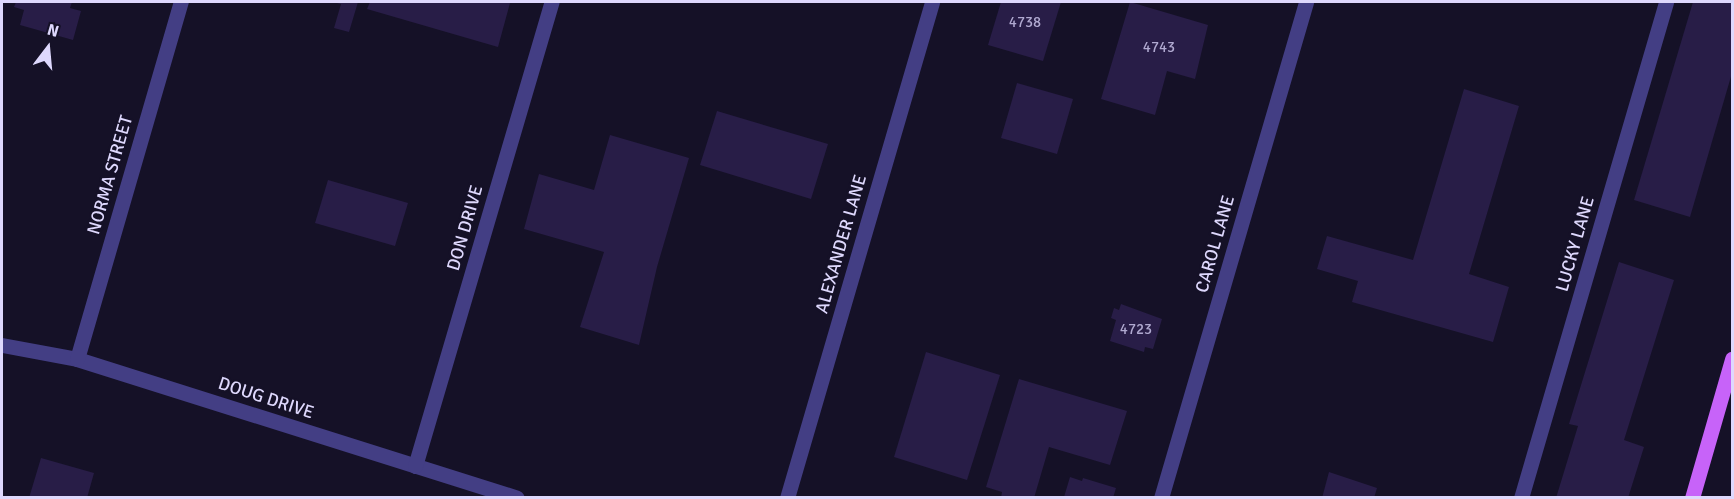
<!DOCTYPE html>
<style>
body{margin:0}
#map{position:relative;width:1734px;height:499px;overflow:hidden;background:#151127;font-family:Signika,sans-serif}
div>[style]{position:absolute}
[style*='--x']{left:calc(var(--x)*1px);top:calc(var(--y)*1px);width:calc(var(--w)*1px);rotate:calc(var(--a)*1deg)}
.building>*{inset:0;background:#281d47}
.minor>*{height:15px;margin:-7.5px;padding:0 7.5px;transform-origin:7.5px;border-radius:7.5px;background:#433e84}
.major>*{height:15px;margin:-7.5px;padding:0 7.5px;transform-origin:7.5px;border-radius:7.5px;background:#c763f9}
span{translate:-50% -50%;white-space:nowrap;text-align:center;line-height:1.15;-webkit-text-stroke:4.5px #151127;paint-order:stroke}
.number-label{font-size:15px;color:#b0a9d0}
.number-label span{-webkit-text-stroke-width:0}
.street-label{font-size:18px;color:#ded8fd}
.frame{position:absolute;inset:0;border:3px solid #ded8fd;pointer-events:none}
.north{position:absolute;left:18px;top:18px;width:60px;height:60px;-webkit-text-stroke:4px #151127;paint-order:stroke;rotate:16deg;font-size:16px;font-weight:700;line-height:24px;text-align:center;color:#ded8fd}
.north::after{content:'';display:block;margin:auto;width:21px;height:27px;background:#ded8fd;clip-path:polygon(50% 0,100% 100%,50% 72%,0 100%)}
</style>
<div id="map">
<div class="building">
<i style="clip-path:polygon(16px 2px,72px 2px,70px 8px,81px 11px,73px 40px,20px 25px,24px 10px,14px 7px)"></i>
<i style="clip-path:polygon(333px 2px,358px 2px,349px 32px,334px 28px,341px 4px)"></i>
<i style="clip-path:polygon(370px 2px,504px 2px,510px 3px,498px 47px,367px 9px)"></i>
<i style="clip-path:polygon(1001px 2px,1061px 2px,1043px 61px,988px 45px)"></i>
<i style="clip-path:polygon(1130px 2px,1208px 25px,1195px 79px,1167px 71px,1155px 115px,1101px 99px)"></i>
<i style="clip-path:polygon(1693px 2px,1732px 2px,1732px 73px,1690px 217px,1634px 200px)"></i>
<i style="clip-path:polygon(1017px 83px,1073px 99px,1057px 154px,1001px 138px)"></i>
<i style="clip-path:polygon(1464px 89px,1519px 106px,1469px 274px,1509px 287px,1493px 342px,1352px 302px,1358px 281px,1317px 269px,1327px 236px,1413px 260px)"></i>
<i style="clip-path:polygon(717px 111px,828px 144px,811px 199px,700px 165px)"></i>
<i style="clip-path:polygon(610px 135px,689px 158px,657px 267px,639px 345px,580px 327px,604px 252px,524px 229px,539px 174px,594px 190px)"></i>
<i style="clip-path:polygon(328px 180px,408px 203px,395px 246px,315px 223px)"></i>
<i style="clip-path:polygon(1619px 262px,1674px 280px,1624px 440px,1644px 447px,1628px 498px,1556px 498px,1578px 426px,1569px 424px)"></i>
<i style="clip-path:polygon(1121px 304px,1162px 319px,1153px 349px,1145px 347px,1144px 352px,1110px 341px,1116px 320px,1111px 318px,1114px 308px,1119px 310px)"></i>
<i style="clip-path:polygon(926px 352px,1000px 375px,967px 480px,894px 457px)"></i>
<i style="clip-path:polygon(1019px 379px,1127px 411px,1110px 465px,1049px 447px,1034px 498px,1001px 498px,1002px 492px,986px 487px)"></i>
<i style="clip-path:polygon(41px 458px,94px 473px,87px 498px,29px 498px)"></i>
<i style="clip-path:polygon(1329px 472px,1377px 488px,1374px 498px,1322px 498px)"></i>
<i style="clip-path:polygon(1070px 477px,1082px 481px,1083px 478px,1116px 488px,1113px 498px,1064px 497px)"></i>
</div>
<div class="minor">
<i style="--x:2;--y:345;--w:76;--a:10.6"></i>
<i style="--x:77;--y:359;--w:461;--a:17.5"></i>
<i style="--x:77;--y:359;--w:372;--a:-73.8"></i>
<i style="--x:415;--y:466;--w:484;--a:-73.6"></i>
<i style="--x:787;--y:498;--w:517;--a:-73.7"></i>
<i style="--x:1161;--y:498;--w:517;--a:-73.7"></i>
<i style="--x:1521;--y:498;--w:517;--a:-73.7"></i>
</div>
<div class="major">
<i style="--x:1692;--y:498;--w:145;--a:-73.9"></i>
</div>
<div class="number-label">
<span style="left:1025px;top:23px">4738</span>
<span style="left:1159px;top:48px">4743</span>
<span style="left:1136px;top:330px">4723</span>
</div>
<div class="street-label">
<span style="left:110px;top:175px;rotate:-74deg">NORMA STREET</span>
<span style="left:465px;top:228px;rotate:-74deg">DON DRIVE</span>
<span style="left:841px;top:244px;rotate:-74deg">ALEXANDER LANE</span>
<span style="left:1215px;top:244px;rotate:-74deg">CAROL LANE</span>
<span style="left:1575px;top:244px;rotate:-74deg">LUCKY LANE</span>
<span style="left:266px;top:398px;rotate:18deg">DOUG DRIVE</span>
</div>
<div class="frame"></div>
<div class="north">N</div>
</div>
